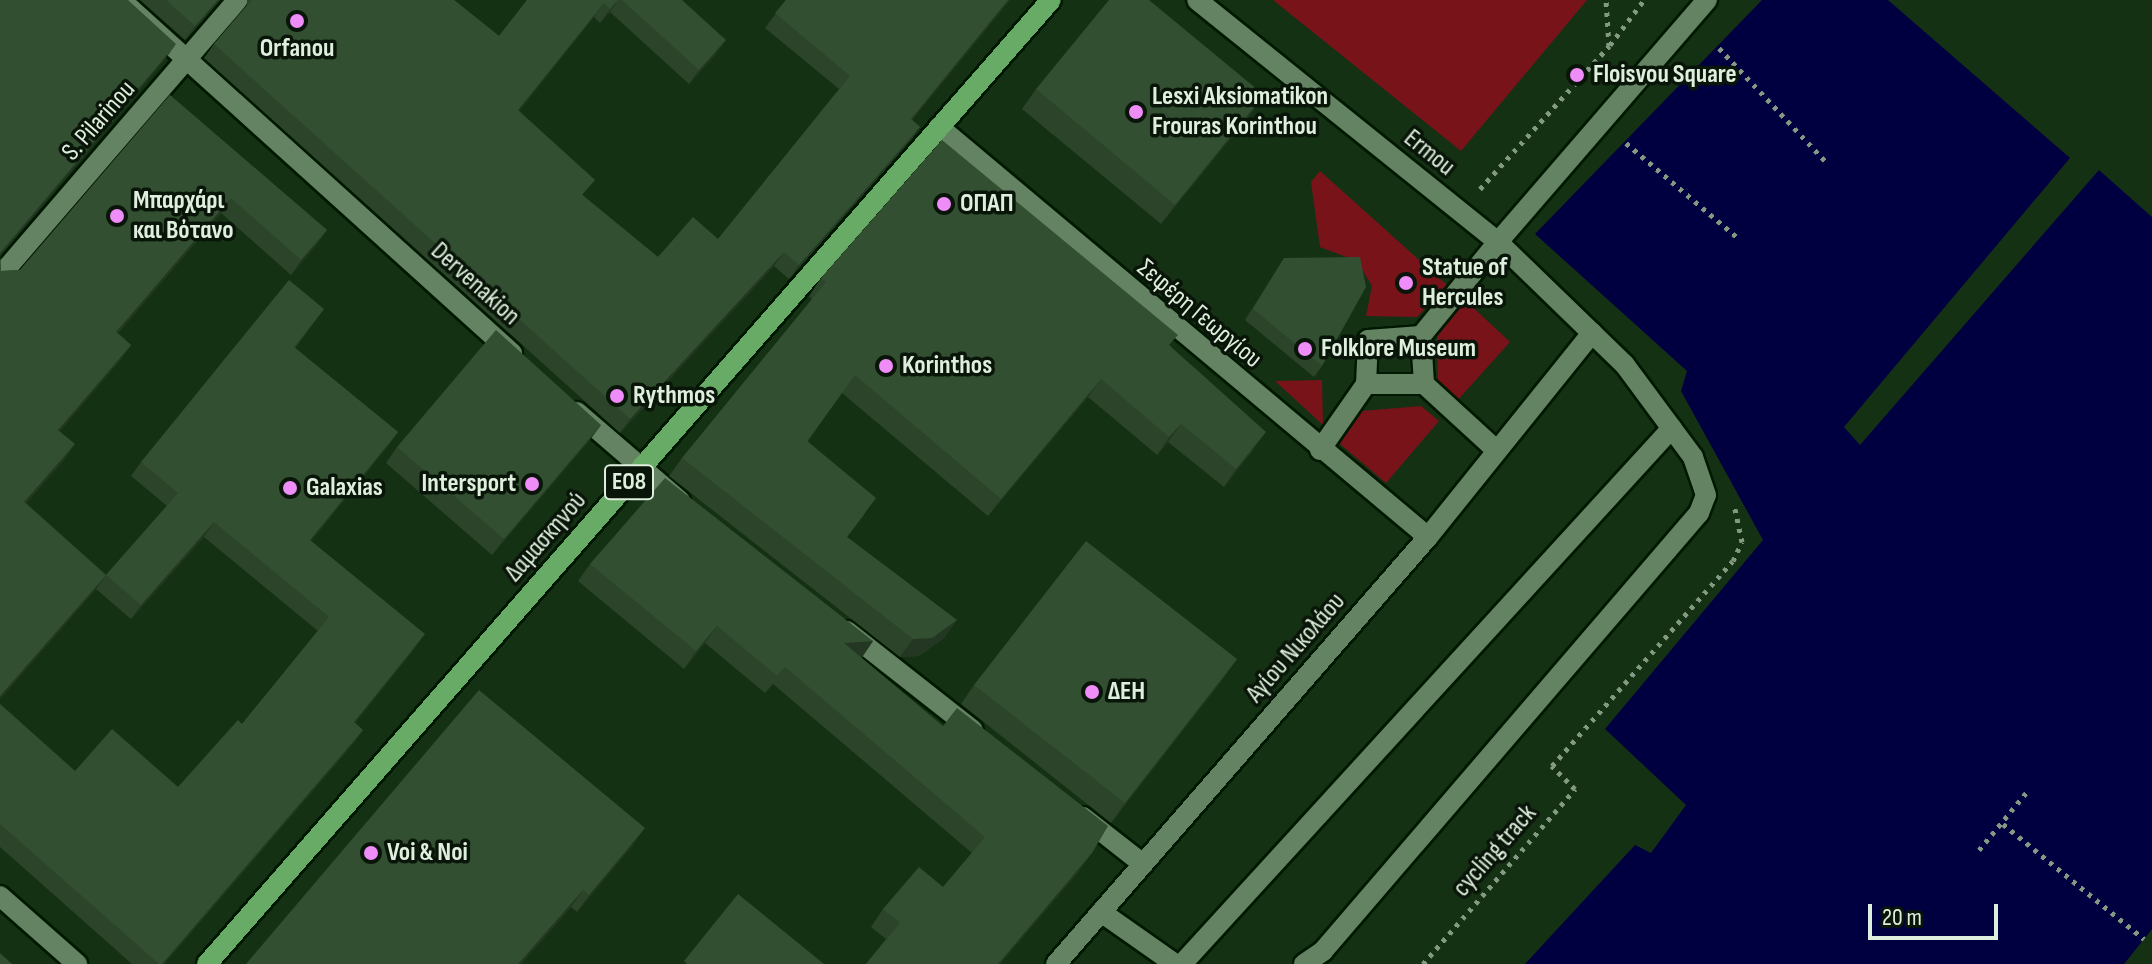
<!DOCTYPE html>
<meta charset="utf-8">
<style>
body{margin:0}
#map{position:relative;width:2152px;height:964px;overflow:hidden;background:#153114;font-family:"Sofia Sans Condensed",sans-serif}
div>[style]{position:absolute}
[style*='--x']{left:calc(var(--x)*1px);top:calc(var(--y)*1px);width:calc(var(--w)*1px);rotate:calc(var(--a)*1deg)}
.green>*{inset:0;background:#78131a}
.water>*{inset:0;background:#000041}
.path>*{height:5px;margin-top:-2.5px;transform-origin:0;background:repeating-linear-gradient(90deg,#839982 0 4px,transparent 0 10px)}
.roads{filter:drop-shadow(2px 0 #001801) drop-shadow(-2px 0 #001801) drop-shadow(0 2px #001801) drop-shadow(0 -2px #001801)}
.lane>*{height:20px;margin:-10px;padding:0 10px;transform-origin:10px;border-radius:10px;background:#648362}
.street>*{height:20px;margin:-10px;padding:0 10px;transform-origin:10px;border-radius:10px;background:#648362}
.secondary>*{height:20px;margin:-10px;padding:0 10px;transform-origin:10px;border-radius:10px;background:#648362}
.primary>*{height:20px;margin:-10px;padding:0 10px;transform-origin:10px;border-radius:10px;background:#67ab66}
.wall>*{inset:0;background:#2b442a}
.shaded-wall>*{inset:0;background:#233722}
.building>*{inset:0;background:#324f31}
.dots>*{width:22px;height:22px;translate:-50% -50%;box-sizing:border-box;border:4px solid #091509;border-radius:50%}
span{translate:-50% -50%;white-space:nowrap;text-align:center;line-height:1.15;-webkit-text-stroke:7px #091509;paint-order:stroke}
.shield-label span{padding:2px 6px;background:#091509;border:2px solid;border-radius:6px;-webkit-text-stroke-width:0}
.shield-label{font-size:24px;color:#deefdd;font-weight:700}
.poi-label{font-size:26px;color:#deefdd;font-weight:700}
.left{translate:0 -50%;text-align:left}
.right{translate:-100% -50%;text-align:right}
.street-label{font-size:26px;color:#deefdd}
.scale{position:absolute;left:1868px;top:904px;width:130px;height:36px;box-sizing:border-box;border:4px solid #deefdd;border-top:0;padding-left:10px;font-size:24px;line-height:28px;white-space:nowrap;color:#deefdd;-webkit-text-stroke:6px #091509;paint-order:stroke}
</style>
<div id="map">
<div class="green">
<i style="clip-path:polygon(1273px 0,1587px 0,1461px 151px)"></i>
<i style="clip-path:polygon(1320px 171px,1447px 285px,1417px 317px,1366px 316px,1372px 286px,1357px 261px,1320px 247px,1311px 182px)"></i>
<i style="clip-path:polygon(1465px 300px,1510px 342px,1456px 402px,1438px 388px,1437px 333px)"></i>
<i style="clip-path:polygon(1322px 380px,1323px 425px,1275px 381px)"></i>
<i style="clip-path:polygon(1421px 406px,1439px 421px,1386px 483px,1339px 443px,1362px 411px)"></i>
</div>
<div class="water">
<i style="clip-path:polygon(1762px 0,1888px 0,2070px 158px,1844px 427px,1860px 445px,2099px 170px,2152px 217px,2152px 929px,2124px 964px,1525px 964px,1635px 845px,1651px 853px,1686px 805px,1605px 729px,1763px 540px,1681px 391px,1687px 371px,1535px 234px)"></i>
</div>
<div class="path">
<i style="--x:1610;--y:45;--w:56;--a:-52.9"></i>
<i style="--x:1719;--y:48;--w:159;--a:46.8"></i>
<i style="--x:1626;--y:143;--w:147;--a:40.3"></i>
<i style="--x:1480;--y:189;--w:193;--a:-47.9"></i>
<i style="--x:1609;--y:46;--w:46;--a:-93.7"></i>
<i style="--x:2003;--y:824;--w:182;--a:39.2"></i>
<i style="--x:1979;--y:850;--w:74;--a:-50.5"></i>
<i style="--x:1423;--y:964;--w:232;--a:-49"></i>
<i style="--x:1575;--y:789;--w:33;--a:-135"></i>
<i style="--x:1552;--y:766;--w:273;--a:-48.6"></i>
<i style="--x:1733;--y:561;--w:21;--a:-65"></i>
<i style="--x:1742;--y:542;--w:35;--a:-102"></i>
</div>
<div class="roads">
<div class="lane">
<i style="--x:1498;--y:242;--w:320;--a:-49.2"></i>
<i style="--x:1101;--y:912;--w:90;--a:35.1"></i>
<i style="--x:1182;--y:964;--w:726;--a:-47.57"></i>
<i style="--x:1304;--y:964;--w:23;--a:-34"></i>
<i style="--x:1323;--y:951;--w:577;--a:-49.36"></i>
<i style="--x:1699;--y:513;--w:19;--a:-69"></i>
<i style="--x:1706;--y:495;--w:40;--a:-108.9"></i>
<i style="--x:1693;--y:457;--w:114;--a:-126.5"></i>
<i style="--x:1625;--y:365;--w:46;--a:-135.9"></i>
</div>
<div class="street">
<i style="--x:121;--y:0;--w:527;--a:42.08"></i>
<i style="--x:939;--y:127;--w:638;--a:39.98"></i>
<i style="--x:0;--y:276;--w:364;--a:-49.3"></i>
<i style="--x:1421;--y:336;--w:122;--a:-50.7"></i>
<i style="--x:1424;--y:384;--w:98;--a:42.5"></i>
<i style="--x:577;--y:412;--w:136;--a:40.8"></i>
<i style="--x:1320;--y:450;--w:80;--a:-55.1"></i>
<i style="--x:1366;--y:384;--w:44;--a:-87.4"></i>
<i style="--x:1368;--y:340;--w:53;--a:-4.3"></i>
<i style="--x:1421;--y:336;--w:48;--a:86.4"></i>
<i style="--x:1424;--y:384;--w:58;--a:180"></i>
<i style="--x:847;--y:631;--w:160;--a:38.2"></i>
<i style="--x:1083;--y:817;--w:76;--a:38.1"></i>
<i style="--x:1056;--y:964;--w:566;--a:-48.94"></i>
<i style="--x:1428;--y:537;--w:262;--a:-51.2"></i>
<i style="--x:1592;--y:333;--w:131;--a:-135.9"></i>
<i style="--x:1498;--y:242;--w:386;--a:-141.2"></i>
</div>
<div class="secondary">
<i style="--x:0;--y:896;--w:103;--a:41.4"></i>
</div>
<div class="primary">
<i style="--x:207;--y:964;--w:1281;--a:-48.8"></i>
</div>
</div>
<div class="wall">
<i style="clip-path:polygon(0 0,166px 58px,0 256px,1px 271px,20px 270px,170px 95px,327px 230px,317px 244px,291px 275px,221px 213px,118px 333px,131px 345px,121px 359px,60px 431px,65px 459px,26px 503px,106px 575px,167px 506px,131px 476px,141px 462px,324px 309px,295px 348px,398px 432px,388px 446px,311px 541px,415px 648px,355px 723px,363px 730px,353px 744px,164px 964px,132px 964px,0 847px,0 704px,75px 771px,178px 787px,242px 724px,318px 631px,204px 537px,131px 619px,96px 589px,0 699px)"></i>
<i style="clip-path:polygon(140px 0,220px 0,185px 40px)"></i>
<i style="clip-path:polygon(247px 0,454px 0,499px 36px,527px 0,682px 0,716px 54px,689px 84px,610px 12px,600px 23px,594px 17px,519px 111px,584px 196px,658px 257px,718px 239px,839px 89px,765px 28px,786px 0,1010px 0,912px 120px,920px 127px,910px 141px,789px 279px,774px 266px,620px 433px,204px 58px,214px 44px,247px 5px)"></i>
<i style="clip-path:polygon(1036px 89px,1264px 95px,1250px 115px,1161px 224px,1022px 109px)"></i>
<i style="clip-path:polygon(1284px 258px,1322px 366px,1314px 377px,1245px 320px)"></i>
<i style="clip-path:polygon(821px 278px,1170px 346px,1253px 450px,1224px 487px,1168px 442px,1157px 455px,1088px 397px,988px 516px,842px 393px,808px 441px,864px 515px,847px 537px,957px 620px,944px 638px,919px 656px,900px 657px,669px 476px,682px 458px,812px 299px,809px 296px)"></i>
<i style="clip-path:polygon(601px 425px,589px 441px,492px 555px,386px 463px,397px 447px)"></i>
<i style="clip-path:polygon(590px 564px,873px 641px,861px 658px,1080px 870px,1000px 964px,866px 964px,886px 939px,871px 927px,883px 909px,943px 887px,972px 853px,773px 684px,765px 693px,705px 643px,684px 669px,578px 581px)"></i>
<i style="clip-path:polygon(1237px 659px,1223px 679px,1111px 823px,961px 704px,974px 685px)"></i>
<i style="clip-path:polygon(633px 845px,577px 912px,571px 907px,521px 964px,246px 964px)"></i>
</div>
<div class="shaded-wall">
<i style="clip-path:polygon(218px 0,220px 0,185px 40px,195px 26px)"></i>
<i style="clip-path:polygon(618px 0,610px 12px,600px 23px,610px 9px)"></i>
<i style="clip-path:polygon(1008px 0,1010px 0,901px 134px,911px 119px)"></i>
<i style="clip-path:polygon(604px 3px,594px 17px,508px 125px,518px 110px)"></i>
<i style="clip-path:polygon(726px 40px,716px 54px,689px 84px,699px 70px)"></i>
<i style="clip-path:polygon(176px 44px,166px 58px,0 256px,0 253px)"></i>
<i style="clip-path:polygon(1264px 95px,1250px 115px,1161px 224px,1175px 205px)"></i>
<i style="clip-path:polygon(920px 127px,910px 141px,789px 279px,799px 265px)"></i>
<i style="clip-path:polygon(231px 198px,221px 213px,106px 346px,116px 332px)"></i>
<i style="clip-path:polygon(327px 230px,317px 244px,291px 275px,301px 260px)"></i>
<i style="clip-path:polygon(784px 252px,774px 266px,620px 433px,630px 419px)"></i>
<i style="clip-path:polygon(131px 345px,121px 359px,48px 445px,58px 430px)"></i>
<i style="clip-path:polygon(1101px 379px,1088px 397px,988px 516px,1001px 499px)"></i>
<i style="clip-path:polygon(1181px 424px,1168px 442px,1157px 455px,1169px 437px)"></i>
<i style="clip-path:polygon(601px 425px,589px 441px,492px 555px,504px 539px)"></i>
<i style="clip-path:polygon(398px 432px,388px 446px,300px 555px,310px 540px)"></i>
<i style="clip-path:polygon(1266px 432px,1253px 450px,1224px 487px,1236px 469px)"></i>
<i style="clip-path:polygon(75px 444px,65px 459px,14px 516px,24px 502px)"></i>
<i style="clip-path:polygon(214px 522px,204px 537px,131px 619px,141px 605px)"></i>
<i style="clip-path:polygon(106px 575px,96px 589px,0 699px,0 696px)"></i>
<i style="clip-path:polygon(957px 620px,944px 638px,919px 656px,900px 657px,913px 639px)"></i>
<i style="clip-path:polygon(717px 626px,705px 643px,684px 669px,696px 651px)"></i>
<i style="clip-path:polygon(425px 634px,415px 648px,344px 737px,354px 722px)"></i>
<i style="clip-path:polygon(873px 641px,861px 659px,844px 643px)"></i>
<i style="clip-path:polygon(1237px 659px,1223px 679px,1111px 823px,1125px 803px)"></i>
<i style="clip-path:polygon(363px 730px,353px 744px,164px 964px,162px 964px)"></i>
<i style="clip-path:polygon(645px 828px,633px 845px,577px 912px,589px 895px)"></i>
<i style="clip-path:polygon(1092px 853px,1080px 870px,1000px 964px,998px 964px)"></i>
<i style="clip-path:polygon(583px 890px,571px 907px,521px 964px,518px 964px)"></i>
</div>
<div class="building">
<i style="clip-path:polygon(0 0,128px 0,176px 44px,0 253px,1px 271px,20px 270px,170px 95px,327px 230px,301px 260px,231px 198px,116px 332px,131px 345px,58px 430px,75px 444px,24px 502px,106px 575px,0 696px)"></i>
<i style="clip-path:polygon(166px 0,218px 0,195px 26px)"></i>
<i style="clip-path:polygon(252px 0,454px 0,499px 36px,527px 0,618px 0,610px 9px,604px 3px,518px 110px,595px 180px,582px 195px,658px 257px,693px 217px,718px 239px,850px 76px,775px 13px,786px 0,1008px 0,911px 119px,920px 127px,799px 265px,784px 252px,630px 419px,214px 44px)"></i>
<i style="clip-path:polygon(622px 0,682px 0,726px 40px,699px 70px)"></i>
<i style="clip-path:polygon(1109px 0,1149px 0,1264px 95px,1175px 205px,1036px 89px)"></i>
<i style="clip-path:polygon(942px 140px,1178px 335px,1169px 345px,1266px 432px,1236px 469px,1181px 424px,1169px 437px,1101px 379px,1001px 499px,855px 375px,807px 441px,876px 498px,847px 537px,957px 620px,932px 638px,913px 639px,682px 458px,826px 282px,821px 278px)"></i>
<i style="clip-path:polygon(1360px 257px,1366px 287px,1322px 366px,1253px 309px,1284px 258px)"></i>
<i style="clip-path:polygon(289px 280px,324px 309px,294px 347px,398px 432px,310px 540px,425px 634px,354px 722px,363px 730px,162px 964px,159px 964px,0 824px,0 704px,75px 771px,112px 729px,178px 787px,238px 720px,242px 724px,329px 617px,214px 522px,141px 605px,106px 575px,178px 493px,141px 462px)"></i>
<i style="clip-path:polygon(496px 330px,601px 425px,504px 539px,397px 447px)"></i>
<i style="clip-path:polygon(665px 478px,873px 641px,844px 643px,943px 726px,957px 708px,1108px 826px,1092px 853px,998px 964px,866px 964px,900px 923px,883px 909px,919px 867px,943px 887px,985px 837px,785px 667px,777px 676px,717px 626px,696px 651px,590px 564px)"></i>
<i style="clip-path:polygon(1086px 541px,1237px 659px,1125px 803px,974px 685px)"></i>
<i style="clip-path:polygon(479px 690px,645px 828px,589px 895px,583px 890px,518px 964px,246px 964px)"></i>
<i style="clip-path:polygon(738px 894px,824px 964px,687px 964px,684px 961px)"></i>
<i style="clip-path:polygon(0 953px,12px 964px,0 964px)"></i>
</div>
<div class="dots">
<i style="left:297px;top:21px;background:#ee8cf8"></i>
<i style="left:1577px;top:75px;background:#ee8cf8"></i>
<i style="left:1136px;top:112px;background:#ee8cf8"></i>
<i style="left:944px;top:204px;background:#ee8cf8"></i>
<i style="left:117px;top:216px;background:#ee8cf8"></i>
<i style="left:1406px;top:283px;background:#ee8cf8"></i>
<i style="left:1305px;top:349px;background:#ee8cf8"></i>
<i style="left:886px;top:366px;background:#ee8cf8"></i>
<i style="left:617px;top:396px;background:#ee8cf8"></i>
<i style="left:532px;top:484px;background:#ee8cf8"></i>
<i style="left:290px;top:488px;background:#ee8cf8"></i>
<i style="left:1092px;top:692px;background:#ee8cf8"></i>
<i style="left:371px;top:853px;background:#ee8cf8"></i>
</div>
<div class="shield-label">
<span style="left:629px;top:482px">ΕΟ8</span>
</div>
<div class="poi-label">
<span style="left:297px;top:49px">Orfanou</span>
<span class="left" style="left:1593px;top:75px">Floisvou Square</span>
<span class="left" style="left:1152px;top:112px">Lesxi Aksiomatikon<br>Frouras Korinthou</span>
<span class="left" style="left:133px;top:216px">Μπαρχάρι<br>και Βὀτανο</span>
<span class="left" style="left:960px;top:204px">ΟΠΑΠ</span>
<span class="left" style="left:1422px;top:283px">Statue of<br>Hercules</span>
<span class="left" style="left:1321px;top:349px">Folklore Museum</span>
<span class="left" style="left:902px;top:366px">Korinthos</span>
<span class="left" style="left:633px;top:396px">Rythmos</span>
<span class="right" style="left:516px;top:484px">Intersport</span>
<span class="left" style="left:306px;top:488px">Galaxias</span>
<span class="left" style="left:1108px;top:692px">ΔΕΗ</span>
<span class="left" style="left:387px;top:853px">Voi &amp; Noi</span>
</div>
<div class="street-label">
<span style="left:99px;top:121px;rotate:-49deg">S. Pilarinou</span>
<span style="left:1429px;top:153px;rotate:39deg">Ermou</span>
<span style="left:475px;top:284px;rotate:42deg">Dervenakion</span>
<span style="left:1199px;top:314px;rotate:40deg">Σεφέρη Γεωργίου</span>
<span style="left:546px;top:537px;rotate:-49deg">Δαμασκηνού</span>
<span style="left:1296px;top:648px;rotate:-49deg">Αγίου Νικολάου</span>
<span style="left:1495px;top:851px;rotate:-49deg">сycling track</span>
</div>
<div class="scale">20 m</div>
</div>
